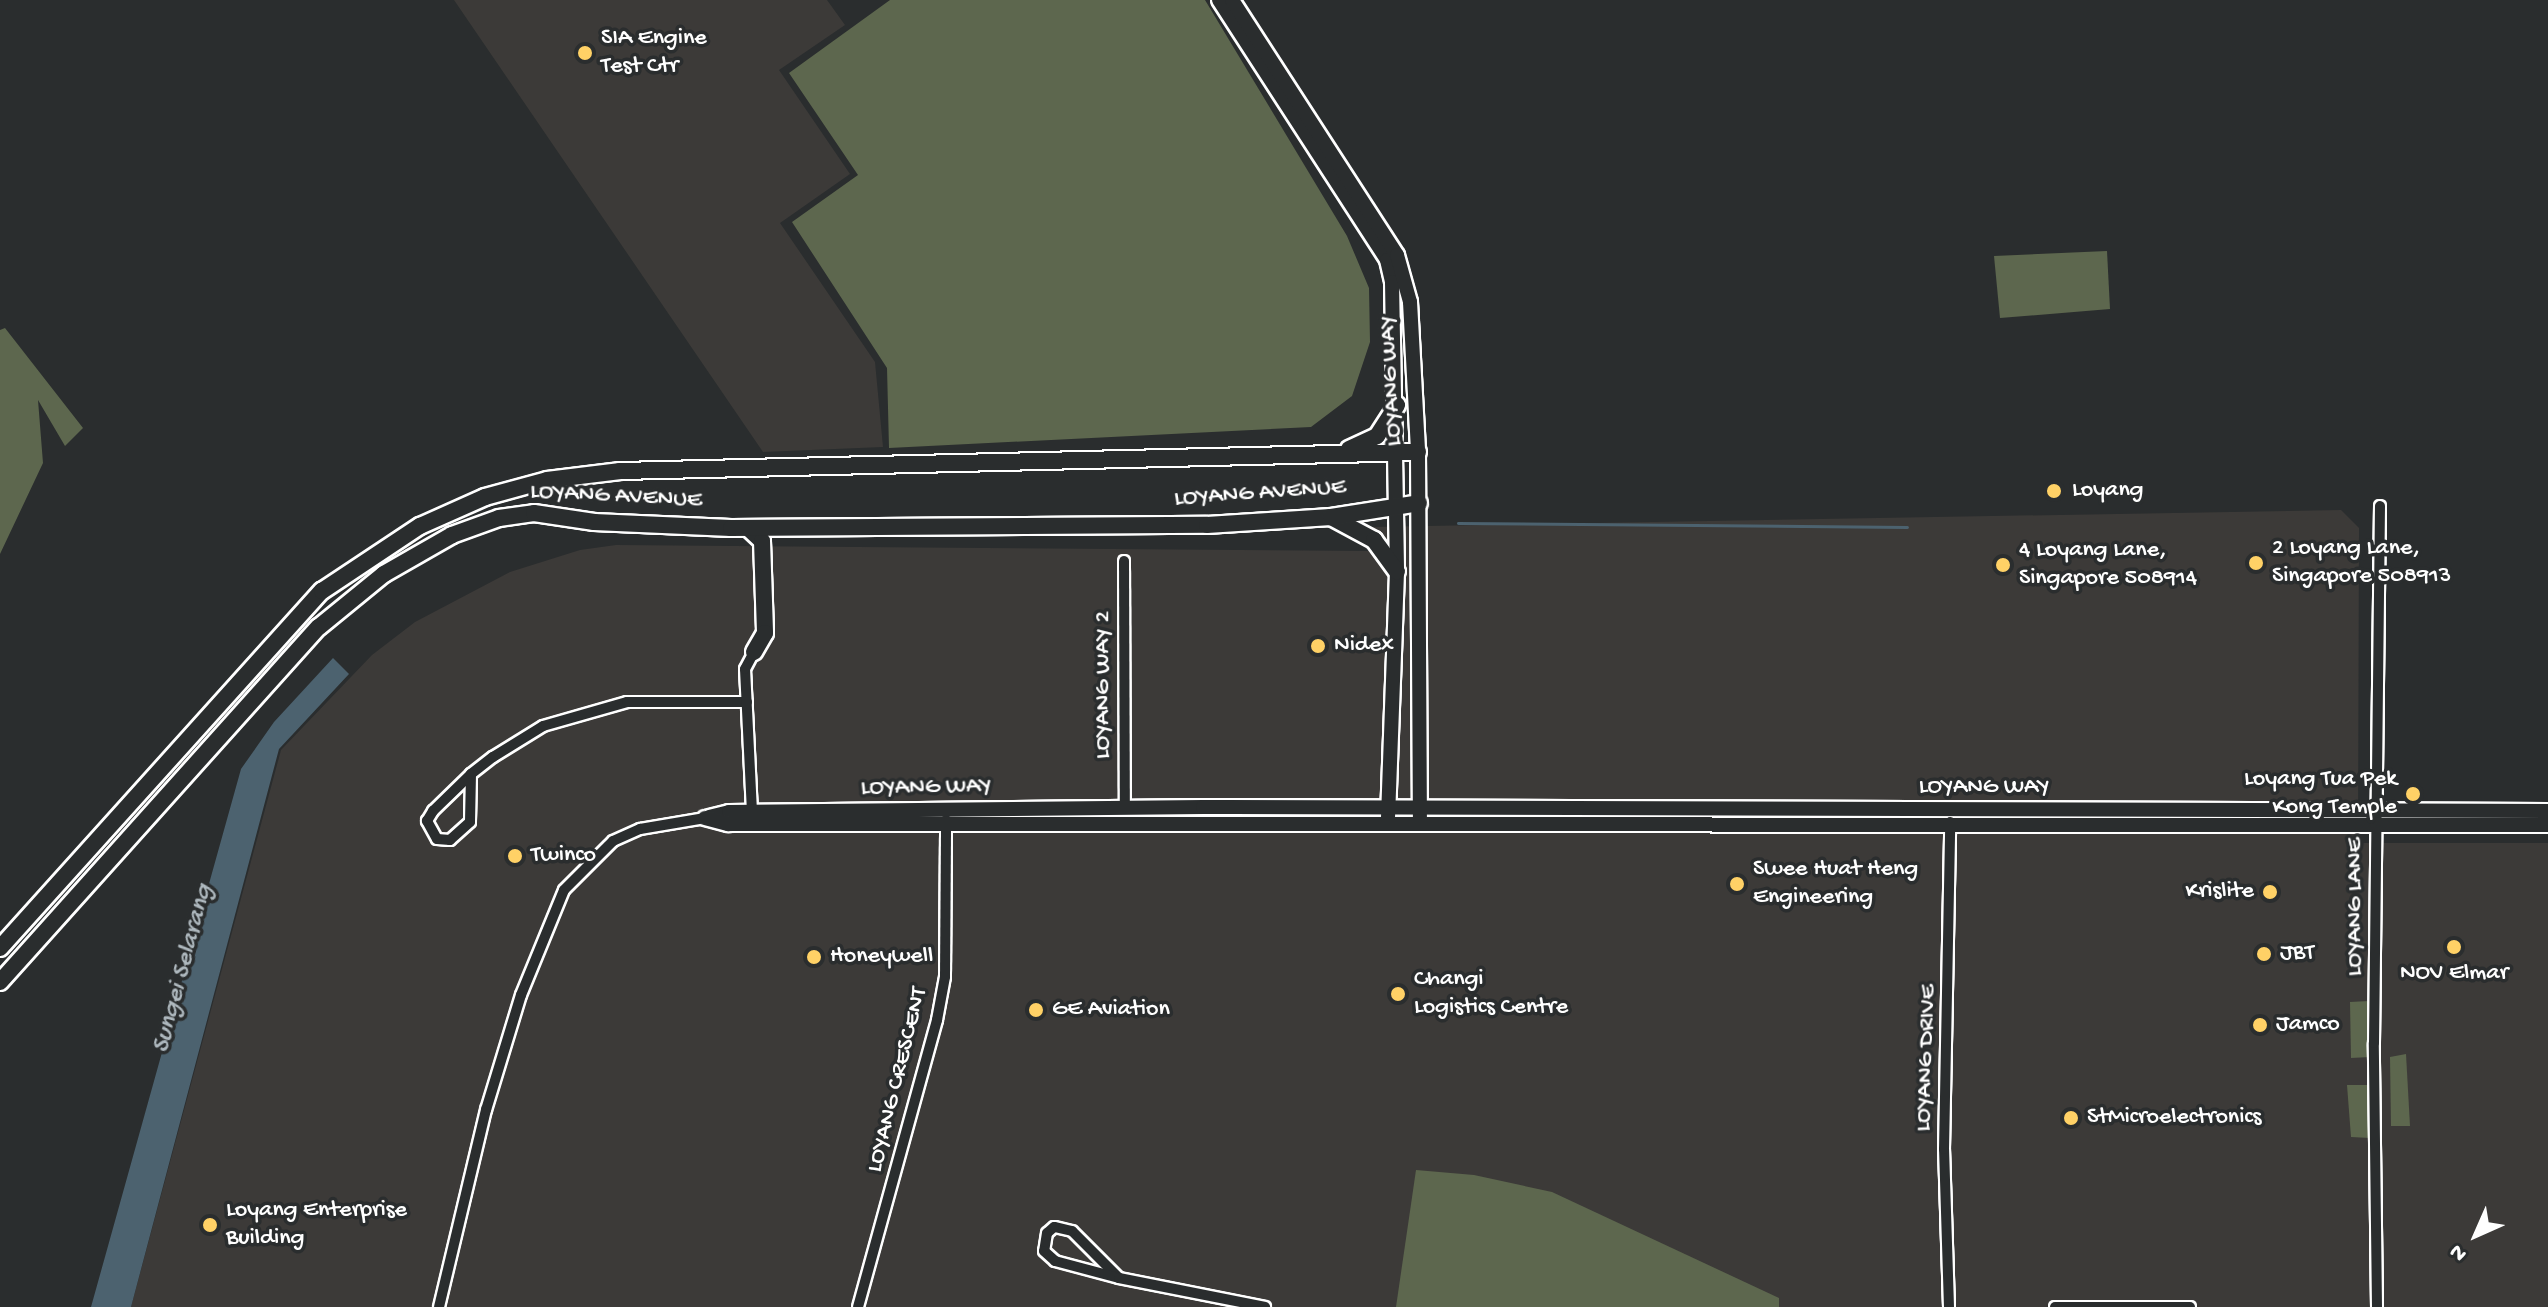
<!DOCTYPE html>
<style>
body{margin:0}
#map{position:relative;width:2548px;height:1307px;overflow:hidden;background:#2a2d2e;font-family:"Gochi Hand",sans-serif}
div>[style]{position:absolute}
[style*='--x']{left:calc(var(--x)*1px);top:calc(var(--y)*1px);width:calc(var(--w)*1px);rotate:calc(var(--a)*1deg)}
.built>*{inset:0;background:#3c3a38}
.green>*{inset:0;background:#5d674e}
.water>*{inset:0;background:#4c626f}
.stream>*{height:3px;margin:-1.5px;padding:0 1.5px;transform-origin:1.5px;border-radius:1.5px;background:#4c626f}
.roads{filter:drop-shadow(2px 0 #fff) drop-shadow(-2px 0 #fff) drop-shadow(0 2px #fff) drop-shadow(0 -2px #fff)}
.street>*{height:10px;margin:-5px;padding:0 5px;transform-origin:5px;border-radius:5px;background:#2a2d2e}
.secondary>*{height:14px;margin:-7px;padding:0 7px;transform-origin:7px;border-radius:7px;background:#2a2d2e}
.primary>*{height:16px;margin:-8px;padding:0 8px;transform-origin:8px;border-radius:8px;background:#2a2d2e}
.dots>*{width:22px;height:22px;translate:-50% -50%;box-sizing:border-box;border:4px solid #2a2d2e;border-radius:50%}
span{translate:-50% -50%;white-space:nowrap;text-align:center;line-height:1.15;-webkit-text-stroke:7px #2a2d2e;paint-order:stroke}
.poi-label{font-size:24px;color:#fff}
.left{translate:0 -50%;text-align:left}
.right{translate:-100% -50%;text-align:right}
.street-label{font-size:24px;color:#fff}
.water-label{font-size:26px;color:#aeb8be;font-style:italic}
.north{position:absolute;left:2436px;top:1195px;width:80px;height:80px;-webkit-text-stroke:6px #2a2d2e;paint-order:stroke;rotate:225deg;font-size:22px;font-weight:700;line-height:32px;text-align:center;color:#fff}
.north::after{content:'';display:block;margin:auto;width:28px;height:36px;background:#fff;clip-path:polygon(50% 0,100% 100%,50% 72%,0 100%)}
</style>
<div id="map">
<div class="built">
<i style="clip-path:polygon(454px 0,827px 0,845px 25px,779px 70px,850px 174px,780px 223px,875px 362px,883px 447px,763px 452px)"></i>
<i style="clip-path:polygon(2341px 510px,2359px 528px,2358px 843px,2548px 843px,2548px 1307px,131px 1307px,281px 750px,372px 655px,415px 622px,510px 572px,580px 550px,616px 545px,1371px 551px,1370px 527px)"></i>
</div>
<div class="green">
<i style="clip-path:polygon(890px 0,1205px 0,1347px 236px,1369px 288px,1370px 342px,1352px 396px,1311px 427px,889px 448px,887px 368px,792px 222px,858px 175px,789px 73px)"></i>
<i style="clip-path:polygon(2107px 251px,2110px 309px,2000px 318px,1994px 256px)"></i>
<i style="clip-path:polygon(5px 328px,83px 428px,65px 446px,38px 400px,43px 463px,0 554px,0 330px)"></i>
<i style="clip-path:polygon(2369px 1001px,2370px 1057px,2351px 1058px,2350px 1002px)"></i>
<i style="clip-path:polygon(2406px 1054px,2410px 1126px,2391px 1126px,2390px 1057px)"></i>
<i style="clip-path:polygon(2347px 1085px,2369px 1085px,2370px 1138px,2351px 1137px)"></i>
<i style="clip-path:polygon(1416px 1170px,1474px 1175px,1552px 1192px,1779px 1298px,1779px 1307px,1396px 1307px)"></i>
</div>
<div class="water">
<i style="clip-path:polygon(333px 658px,349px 674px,279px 749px,131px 1307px,91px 1307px,241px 769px,274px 722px)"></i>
</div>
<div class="stream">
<i style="--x:1458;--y:523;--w:449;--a:0.5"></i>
</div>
<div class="roads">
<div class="street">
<i style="--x:1124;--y:561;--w:248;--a:89.8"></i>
<i style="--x:471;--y:774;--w:48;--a:91.2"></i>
<i style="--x:470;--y:822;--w:27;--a:138"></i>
<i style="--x:450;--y:840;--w:13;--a:-176"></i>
<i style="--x:437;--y:839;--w:21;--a:-119"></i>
<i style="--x:427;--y:821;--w:12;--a:-59"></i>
<i style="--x:433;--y:811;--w:53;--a:-44.2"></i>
<i style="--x:471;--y:774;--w:28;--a:-38"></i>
<i style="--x:493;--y:757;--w:59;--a:-31.8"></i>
<i style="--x:543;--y:726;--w:87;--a:-15.9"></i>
<i style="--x:627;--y:702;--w:120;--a:0"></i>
<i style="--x:752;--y:812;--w:143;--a:-92.8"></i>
<i style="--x:745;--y:669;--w:19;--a:-62"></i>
<i style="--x:1119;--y:1278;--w:66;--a:-135"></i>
<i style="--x:1072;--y:1231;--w:18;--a:-167"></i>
<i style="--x:1054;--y:1227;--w:9;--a:139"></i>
<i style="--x:1047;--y:1233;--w:18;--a:99"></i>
<i style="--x:1044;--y:1251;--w:15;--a:42"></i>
<i style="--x:1055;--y:1261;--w:66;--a:14.9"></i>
<i style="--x:1119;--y:1278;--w:149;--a:11.2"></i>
<i style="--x:439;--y:1307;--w:203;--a:-76.6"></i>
<i style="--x:486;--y:1110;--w:120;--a:-73.1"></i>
<i style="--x:521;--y:995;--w:113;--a:-67.7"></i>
<i style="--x:564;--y:890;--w:69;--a:-45"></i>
<i style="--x:613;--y:841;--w:30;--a:-24"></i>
<i style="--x:640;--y:829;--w:66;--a:-9.6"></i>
<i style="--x:858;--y:1307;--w:298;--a:-74.6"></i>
<i style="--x:937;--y:1020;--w:44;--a:-79.5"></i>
<i style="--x:945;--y:977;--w:157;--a:-89.6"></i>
<i style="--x:1949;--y:1307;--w:158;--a:-91.8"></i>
<i style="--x:1944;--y:1149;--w:327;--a:-88.9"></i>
<i style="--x:2055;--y:1307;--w:135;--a:0"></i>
<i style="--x:2377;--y:1307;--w:264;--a:-90.7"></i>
<i style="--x:2374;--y:1043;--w:537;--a:-89.36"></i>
</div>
<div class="secondary">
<i style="--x:1219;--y:0;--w:310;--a:57.1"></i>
<i style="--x:1387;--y:260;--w:23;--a:77"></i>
<i style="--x:1392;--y:282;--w:290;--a:89"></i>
<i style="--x:1397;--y:572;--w:247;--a:92.1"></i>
<i style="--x:1232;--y:0;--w:304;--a:57.1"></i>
<i style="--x:1397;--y:255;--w:49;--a:74.5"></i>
<i style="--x:1410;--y:302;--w:150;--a:86.9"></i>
<i style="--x:1418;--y:452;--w:365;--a:89.7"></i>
<i style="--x:709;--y:817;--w:21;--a:-14"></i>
<i style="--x:729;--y:812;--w:474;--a:-0.6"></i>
<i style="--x:1203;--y:807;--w:1345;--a:0.17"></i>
<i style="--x:705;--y:818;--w:24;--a:15"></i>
<i style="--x:728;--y:824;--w:1820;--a:0.03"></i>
</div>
<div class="primary">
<i style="--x:1349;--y:449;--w:31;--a:-25"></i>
<i style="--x:1377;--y:436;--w:37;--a:-57"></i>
<i style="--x:1331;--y:517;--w:49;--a:28.1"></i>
<i style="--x:1374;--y:540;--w:39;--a:54"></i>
<i style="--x:748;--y:528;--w:19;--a:43"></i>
<i style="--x:762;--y:541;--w:92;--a:88.1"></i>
<i style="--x:765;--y:633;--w:22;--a:120"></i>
<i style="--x:0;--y:948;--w:481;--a:-48"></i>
<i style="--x:322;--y:591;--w:118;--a:-33.6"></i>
<i style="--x:420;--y:526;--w:71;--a:-24"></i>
<i style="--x:485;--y:497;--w:64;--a:-15.3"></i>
<i style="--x:547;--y:480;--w:74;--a:-7"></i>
<i style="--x:620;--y:471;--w:798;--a:-1.36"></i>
<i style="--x:0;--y:982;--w:477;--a:-48.1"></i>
<i style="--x:319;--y:627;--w:84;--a:-39.2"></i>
<i style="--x:384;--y:574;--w:78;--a:-29.8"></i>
<i style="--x:452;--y:535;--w:50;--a:-19.9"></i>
<i style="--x:499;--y:518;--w:35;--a:-8"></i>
<i style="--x:534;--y:513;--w:61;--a:8.5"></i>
<i style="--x:594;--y:522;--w:137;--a:2.5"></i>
<i style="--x:731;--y:528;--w:476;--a:-0.4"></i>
<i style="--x:1207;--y:525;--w:124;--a:-3.7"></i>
<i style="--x:1331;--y:517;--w:89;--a:-9"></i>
</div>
</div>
<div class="dots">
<i style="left:585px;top:53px;background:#ffd166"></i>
<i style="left:2054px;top:491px;background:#ffd166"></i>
<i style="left:2256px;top:563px;background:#ffd166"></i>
<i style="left:2003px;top:565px;background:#ffd166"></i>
<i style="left:1318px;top:646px;background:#ffd166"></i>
<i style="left:2413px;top:794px;background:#ffd166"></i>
<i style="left:515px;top:856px;background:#ffd166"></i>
<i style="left:1737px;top:884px;background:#ffd166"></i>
<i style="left:2270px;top:892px;background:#ffd166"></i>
<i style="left:2454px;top:947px;background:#ffd166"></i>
<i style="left:2264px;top:954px;background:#ffd166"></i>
<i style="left:814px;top:957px;background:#ffd166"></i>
<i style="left:1398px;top:994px;background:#ffd166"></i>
<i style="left:1036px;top:1010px;background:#ffd166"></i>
<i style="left:2260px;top:1025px;background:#ffd166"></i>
<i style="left:2071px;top:1118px;background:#ffd166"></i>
<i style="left:210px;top:1225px;background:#ffd166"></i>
</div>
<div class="poi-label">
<span class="left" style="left:601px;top:53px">SIA Engine<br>Test Ctr</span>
<span class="left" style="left:2072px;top:491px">Loyang</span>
<span class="left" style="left:2272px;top:563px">2 Loyang Lane,<br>Singapore 508913</span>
<span class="left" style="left:2019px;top:565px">4 Loyang Lane,<br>Singapore 508914</span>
<span class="left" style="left:1334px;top:646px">Nidex</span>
<span class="right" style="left:2397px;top:794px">Loyang Tua Pek<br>Kong Temple</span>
<span class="left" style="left:531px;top:856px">Twinco</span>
<span class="left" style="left:1753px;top:884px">Swee Huat Heng<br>Engineering</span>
<span class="right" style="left:2254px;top:892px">Krislite</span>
<span class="left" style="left:2280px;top:954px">JBT</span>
<span class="left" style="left:830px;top:957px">Honeywell</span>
<span style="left:2454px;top:974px">NOV Elmar</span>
<span class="left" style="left:1414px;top:994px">Changi<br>Logistics Centre</span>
<span class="left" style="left:1052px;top:1010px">GE Aviation</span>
<span class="left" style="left:2276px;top:1025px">Jamco</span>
<span class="left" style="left:2087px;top:1118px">StMicroelectronics</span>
<span class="left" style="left:226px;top:1225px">Loyang Enterprise<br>Building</span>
</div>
<div class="street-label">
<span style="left:1392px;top:381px;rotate:-93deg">LOYANG WAY</span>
<span style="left:1260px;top:494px;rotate:-4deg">LOYANG AVENUE</span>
<span style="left:616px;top:497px;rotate:3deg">LOYANG AVENUE</span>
<span style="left:1104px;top:685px;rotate:-90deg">LOYANG WAY 2</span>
<span style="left:926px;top:788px;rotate:-1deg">LOYANG WAY</span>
<span style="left:1984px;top:788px">LOYANG WAY</span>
<span style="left:2356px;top:907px;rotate:-90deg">LOYANG LANE</span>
<span style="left:1927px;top:1058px;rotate:-88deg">LOYANG DRIVE</span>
<span style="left:898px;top:1080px;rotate:-76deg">LOYANG CRESCENT</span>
</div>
<div class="water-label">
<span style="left:184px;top:969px;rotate:-75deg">Sungei Selarang</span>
</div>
<div class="north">N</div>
</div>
